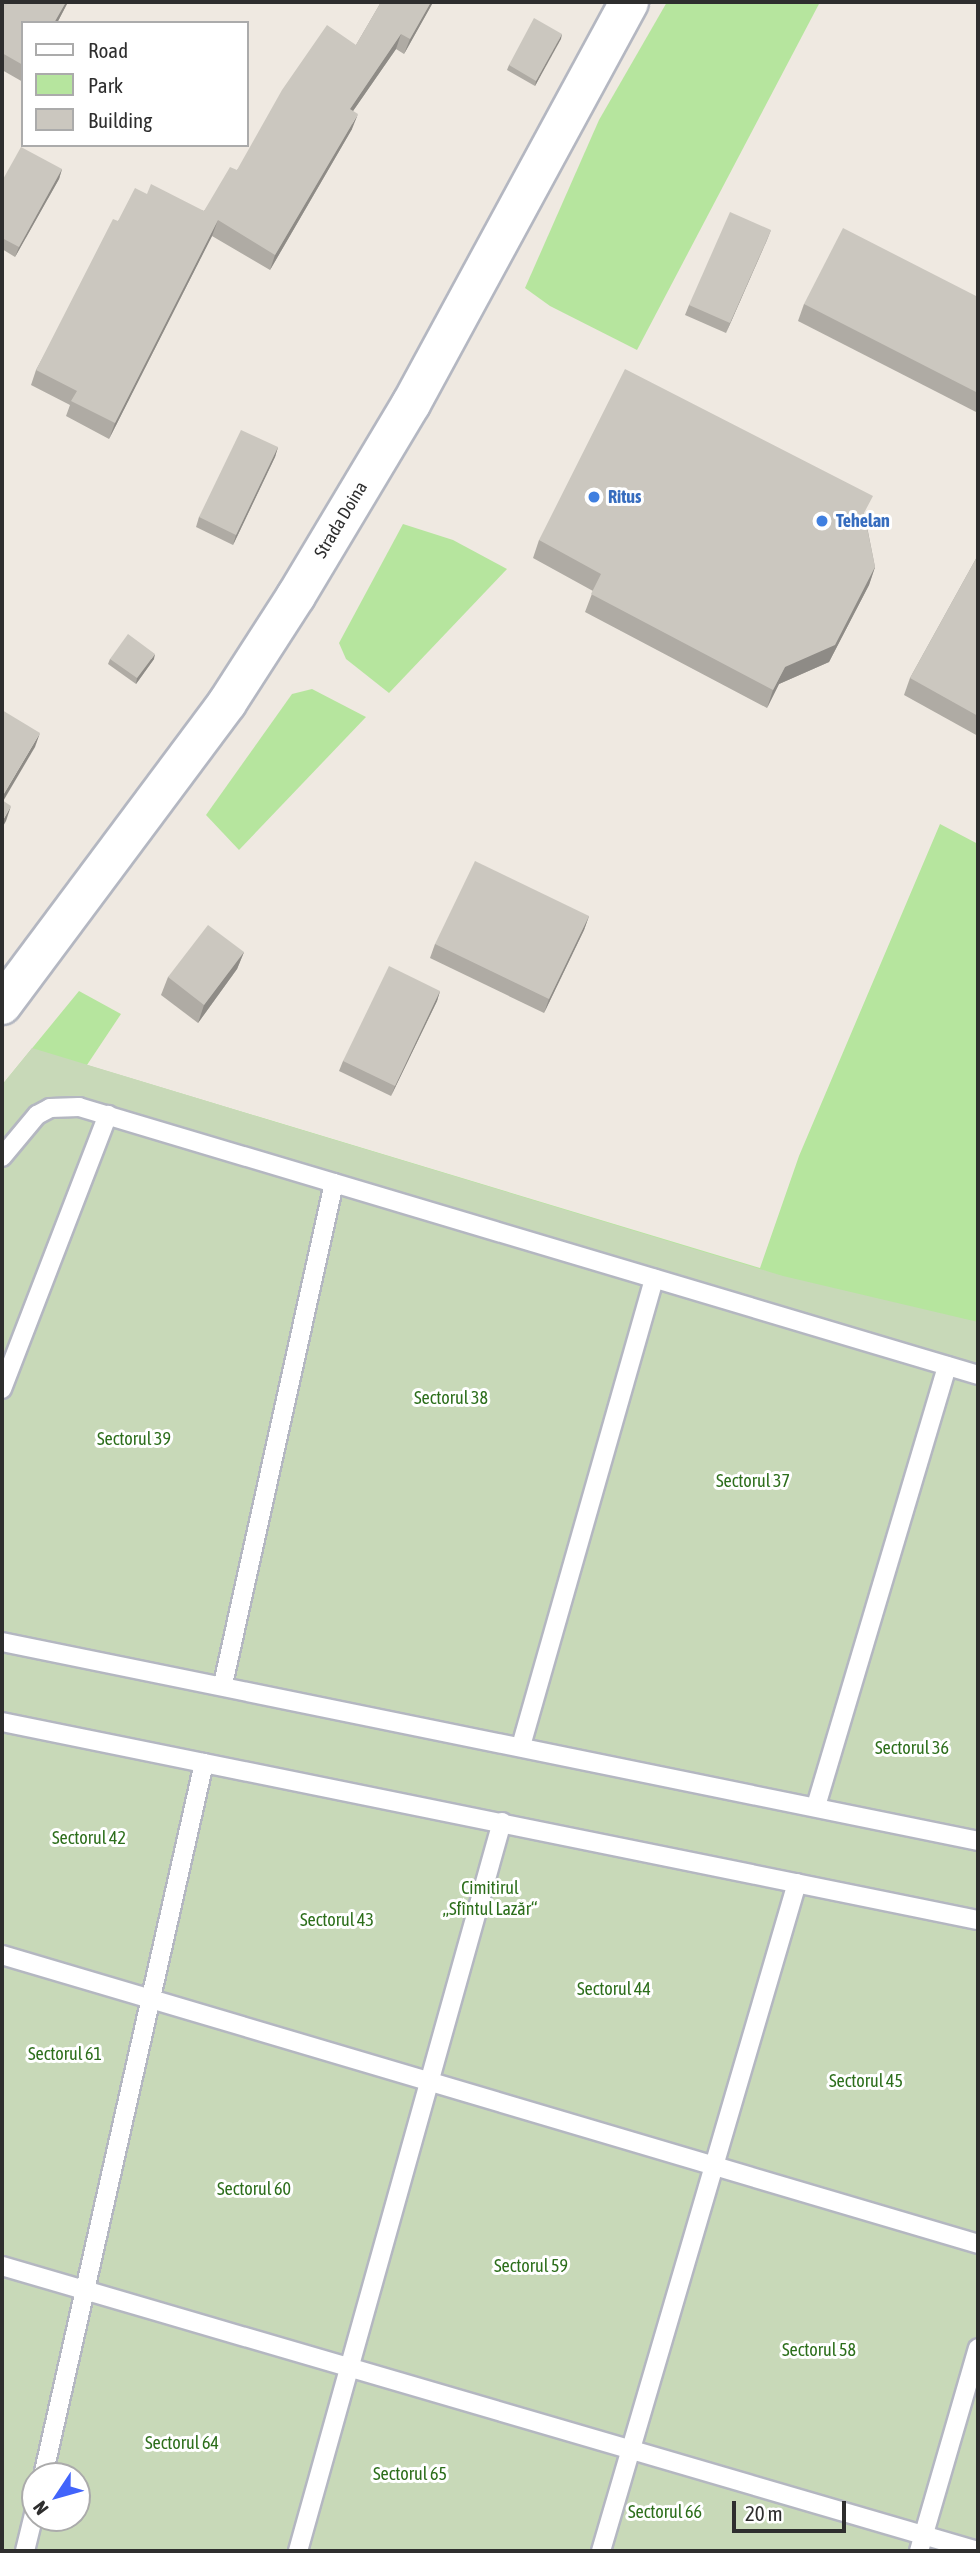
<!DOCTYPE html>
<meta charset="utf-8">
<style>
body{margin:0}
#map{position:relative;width:980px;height:2553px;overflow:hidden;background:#efe9e1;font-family:"Asap Condensed",sans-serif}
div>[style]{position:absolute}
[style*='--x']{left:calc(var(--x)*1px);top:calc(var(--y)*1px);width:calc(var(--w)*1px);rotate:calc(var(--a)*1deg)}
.green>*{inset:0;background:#b6e59e}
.cemetery>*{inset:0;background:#c8d9b8}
.roads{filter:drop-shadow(2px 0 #b4b7c1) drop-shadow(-2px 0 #b4b7c1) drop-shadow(0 2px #b4b7c1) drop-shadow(0 -2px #b4b7c1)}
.lane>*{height:18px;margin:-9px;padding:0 9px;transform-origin:9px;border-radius:9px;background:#fff}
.secondary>*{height:38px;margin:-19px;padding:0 19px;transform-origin:19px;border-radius:19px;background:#fff}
.wall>*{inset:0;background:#afaba4}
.shaded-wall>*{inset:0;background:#8e8b86}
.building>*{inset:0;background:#cbc7bf}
.dots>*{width:19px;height:19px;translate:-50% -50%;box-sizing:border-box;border:4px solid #fff;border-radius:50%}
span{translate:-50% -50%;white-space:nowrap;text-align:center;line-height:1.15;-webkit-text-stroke:6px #fff;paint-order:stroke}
.shop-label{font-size:18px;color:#366cbe;font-weight:700}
.left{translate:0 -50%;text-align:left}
.street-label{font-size:18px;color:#2e2e2e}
.park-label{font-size:18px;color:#2c6e1b}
.frame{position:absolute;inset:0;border:4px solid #2e2e2e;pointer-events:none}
.legend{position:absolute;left:21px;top:21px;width:228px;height:126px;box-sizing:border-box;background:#fff;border:2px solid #ababab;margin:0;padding:9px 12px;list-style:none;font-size:21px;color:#2e2e2e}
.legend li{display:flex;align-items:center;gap:14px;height:35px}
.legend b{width:35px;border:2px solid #ababab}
.north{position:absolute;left:21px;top:2462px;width:70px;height:70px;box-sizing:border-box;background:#fff;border:2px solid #ababab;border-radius:50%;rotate:234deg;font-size:19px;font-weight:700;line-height:28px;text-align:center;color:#2e2e2e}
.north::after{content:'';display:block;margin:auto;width:24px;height:32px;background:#4264fb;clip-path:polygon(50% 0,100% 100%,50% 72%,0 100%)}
.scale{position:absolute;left:732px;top:2501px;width:114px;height:32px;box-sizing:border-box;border:4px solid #2e2e2e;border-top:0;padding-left:9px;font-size:21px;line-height:24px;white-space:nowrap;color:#2e2e2e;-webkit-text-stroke:5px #fff;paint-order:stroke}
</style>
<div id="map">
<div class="green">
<i style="clip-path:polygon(667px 2px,820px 2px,637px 350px,550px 306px,525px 288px,599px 120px)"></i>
<i style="clip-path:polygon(403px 524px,453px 540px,507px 569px,389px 693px,346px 659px,339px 643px)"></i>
<i style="clip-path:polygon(312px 689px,366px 717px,239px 850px,206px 815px,292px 694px)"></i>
<i style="clip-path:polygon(940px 824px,978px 844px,978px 1360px,2px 1085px,79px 991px,121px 1014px,87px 1065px,760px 1268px,799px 1156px)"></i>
</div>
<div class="cemetery">
<i style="clip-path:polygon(evenodd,32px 1048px,783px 1276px,978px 1322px,978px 2551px,2px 2551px,2px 1085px,32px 1048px,35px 2476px,77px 2476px,77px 2518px,35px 2518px,35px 2476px)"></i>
</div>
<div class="roads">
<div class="lane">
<i style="--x:2;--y:1157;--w:55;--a:-50.2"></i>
<i style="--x:37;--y:1115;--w:15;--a:-28"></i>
<i style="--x:50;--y:1108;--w:29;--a:-2"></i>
<i style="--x:79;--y:1107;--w:938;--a:16.6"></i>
<i style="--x:2;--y:1389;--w:294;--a:-68.9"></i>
<i style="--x:2;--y:1642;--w:996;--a:11.52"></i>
<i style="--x:223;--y:1684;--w:513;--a:-77.51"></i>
<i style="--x:2;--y:1722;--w:996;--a:11.47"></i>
<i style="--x:521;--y:1746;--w:486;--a:-74.1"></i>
<i style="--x:816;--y:1806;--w:459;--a:-73.4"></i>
<i style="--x:2;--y:1955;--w:1018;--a:16.49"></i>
<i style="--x:2;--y:2266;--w:1017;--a:16.28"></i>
<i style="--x:43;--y:2476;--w:731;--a:-77.28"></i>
<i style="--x:25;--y:2551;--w:42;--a:-76.3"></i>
<i style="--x:298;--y:2551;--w:757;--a:-74.37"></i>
<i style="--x:601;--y:2551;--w:696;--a:-73.65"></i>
<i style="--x:919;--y:2551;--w:211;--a:-73.8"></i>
</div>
<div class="secondary">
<i style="--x:2;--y:1005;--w:377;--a:-53.3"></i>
<i style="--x:227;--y:703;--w:127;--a:-57.2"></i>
<i style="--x:296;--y:596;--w:224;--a:-59.1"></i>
<i style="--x:411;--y:404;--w:457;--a:-61.5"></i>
</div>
</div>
<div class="wall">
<i style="clip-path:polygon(2px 2px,68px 2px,57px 23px,23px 23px,23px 82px,2px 70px)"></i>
<i style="clip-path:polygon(381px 2px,433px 2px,404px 54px,396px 49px,353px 111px,352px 129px,270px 270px,212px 236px,109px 439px,66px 416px,70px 405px,31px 385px,36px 370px,118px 221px,147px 194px,204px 211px,237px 170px,356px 45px)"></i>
<i style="clip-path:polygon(562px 34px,535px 86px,507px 70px,509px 65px)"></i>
<i style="clip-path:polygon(62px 169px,59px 179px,15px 257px,2px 249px,2px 181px)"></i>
<i style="clip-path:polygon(771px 230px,726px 333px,685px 315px,689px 305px)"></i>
<i style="clip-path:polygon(978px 297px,978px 413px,798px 321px,804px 304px)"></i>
<i style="clip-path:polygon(278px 447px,275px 457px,233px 545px,196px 527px,199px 517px)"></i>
<i style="clip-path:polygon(865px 516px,875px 567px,869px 585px,829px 662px,779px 684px,767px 708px,585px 612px,593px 591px,533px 558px,539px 540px)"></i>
<i style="clip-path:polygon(978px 555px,978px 736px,904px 695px,910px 678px)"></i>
<i style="clip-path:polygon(110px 659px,154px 659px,136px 684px,108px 664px)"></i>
<i style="clip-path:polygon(589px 916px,584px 930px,544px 1013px,430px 958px,435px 944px)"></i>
<i style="clip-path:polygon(244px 952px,237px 969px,198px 1023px,161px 995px,168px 977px)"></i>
<i style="clip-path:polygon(440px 991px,437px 1001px,391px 1096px,339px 1071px,343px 1061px)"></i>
</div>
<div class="shaded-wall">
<i style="clip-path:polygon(66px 2px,68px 2px,57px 23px,54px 23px)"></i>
<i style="clip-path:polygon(431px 2px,433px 2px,431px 6px,404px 54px,410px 39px)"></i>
<i style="clip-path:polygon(401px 34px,396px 49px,344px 124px,350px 109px)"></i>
<i style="clip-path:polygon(562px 34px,561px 39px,535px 86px,536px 81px)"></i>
<i style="clip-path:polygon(358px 114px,352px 129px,270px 270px,275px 255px)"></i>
<i style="clip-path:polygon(62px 169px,59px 179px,15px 257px,19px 247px)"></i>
<i style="clip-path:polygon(218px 220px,212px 236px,109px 439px,115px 423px)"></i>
<i style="clip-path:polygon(771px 230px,767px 240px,726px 333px,730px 323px)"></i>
<i style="clip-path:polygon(278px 447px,275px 457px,233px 545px,236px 535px)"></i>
<i style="clip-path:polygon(875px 567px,869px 585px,829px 662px,779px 684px,767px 708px,773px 690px,785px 667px)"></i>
<i style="clip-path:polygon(155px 654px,154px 659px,136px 684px,137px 678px)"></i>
<i style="clip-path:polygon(40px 733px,35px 747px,2px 803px,2px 797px)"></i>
<i style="clip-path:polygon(11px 806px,6px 821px,2px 828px,2px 822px)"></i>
<i style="clip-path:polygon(589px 916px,584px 930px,544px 1013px,549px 999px)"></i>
<i style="clip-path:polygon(244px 952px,237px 969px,198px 1023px,204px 1005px)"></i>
<i style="clip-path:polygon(440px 991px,437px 1001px,391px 1096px,395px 1086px)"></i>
</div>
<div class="building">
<i style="clip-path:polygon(2px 2px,66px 2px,54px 23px,23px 23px,23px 65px,2px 53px)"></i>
<i style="clip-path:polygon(381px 2px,431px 2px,410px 39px,401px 34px,350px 109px,358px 114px,275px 255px,218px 220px,115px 423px,71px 401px,77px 391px,36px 370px,113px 219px,118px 221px,135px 188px,147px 194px,151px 184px,204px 211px,230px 167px,237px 170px,282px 90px,327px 25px,356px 45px)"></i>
<i style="clip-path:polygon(534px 18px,562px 34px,536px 81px,509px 65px)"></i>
<i style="clip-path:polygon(21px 147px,62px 169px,19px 247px,2px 238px,2px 181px)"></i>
<i style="clip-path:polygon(730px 212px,771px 230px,730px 323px,689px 305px)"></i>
<i style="clip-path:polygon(843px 228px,978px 297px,978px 393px,804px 304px)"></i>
<i style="clip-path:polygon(625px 369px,873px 496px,864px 513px,875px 567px,835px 645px,785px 667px,773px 690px,591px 594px,601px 574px,539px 540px)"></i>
<i style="clip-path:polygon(241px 430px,278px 447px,236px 535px,199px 517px)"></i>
<i style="clip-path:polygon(978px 555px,978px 716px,910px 678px)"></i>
<i style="clip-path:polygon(128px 634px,155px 654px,137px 678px,110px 659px)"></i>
<i style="clip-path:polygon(2px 710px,40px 733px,2px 797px)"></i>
<i style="clip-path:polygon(2px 800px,11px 806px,2px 822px)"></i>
<i style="clip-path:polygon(475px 861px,589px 916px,549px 999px,435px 944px)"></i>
<i style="clip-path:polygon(208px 925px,244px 952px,204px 1005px,168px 977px)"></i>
<i style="clip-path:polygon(389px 966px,440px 991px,395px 1086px,343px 1061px)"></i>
</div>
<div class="dots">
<i style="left:594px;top:497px;background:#3f7fe0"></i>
<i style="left:822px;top:521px;background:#3f7fe0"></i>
</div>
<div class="shop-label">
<span class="left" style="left:608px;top:497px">Ritus</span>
<span class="left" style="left:836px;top:521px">Tehelan</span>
</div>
<div class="street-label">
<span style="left:341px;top:520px;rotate:-59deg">Strada Doina</span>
</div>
<div class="park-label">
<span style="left:451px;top:1398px">Sectorul 38</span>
<span style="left:134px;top:1439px">Sectorul 39</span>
<span style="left:753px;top:1481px">Sectorul 37</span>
<span style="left:912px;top:1748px">Sectorul 36</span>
<span style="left:89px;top:1838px">Sectorul 42</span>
<span style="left:490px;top:1899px">Cimitirul<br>„Sfîntul Lazăr“</span>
<span style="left:337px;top:1920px">Sectorul 43</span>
<span style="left:614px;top:1989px">Sectorul 44</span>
<span style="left:65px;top:2054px">Sectorul 61</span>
<span style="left:866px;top:2081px">Sectorul 45</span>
<span style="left:254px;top:2189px">Sectorul 60</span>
<span style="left:531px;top:2266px">Sectorul 59</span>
<span style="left:819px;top:2350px">Sectorul 58</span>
<span style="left:182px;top:2443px">Sectorul 64</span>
<span style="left:410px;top:2474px">Sectorul 65</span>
<span style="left:665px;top:2512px">Sectorul 66</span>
</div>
<div class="frame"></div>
<ul class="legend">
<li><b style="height:9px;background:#fff"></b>Road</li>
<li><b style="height:19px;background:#b6e59e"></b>Park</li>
<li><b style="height:19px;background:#cbc7bf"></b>Building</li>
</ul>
<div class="north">N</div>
<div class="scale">20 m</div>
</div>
